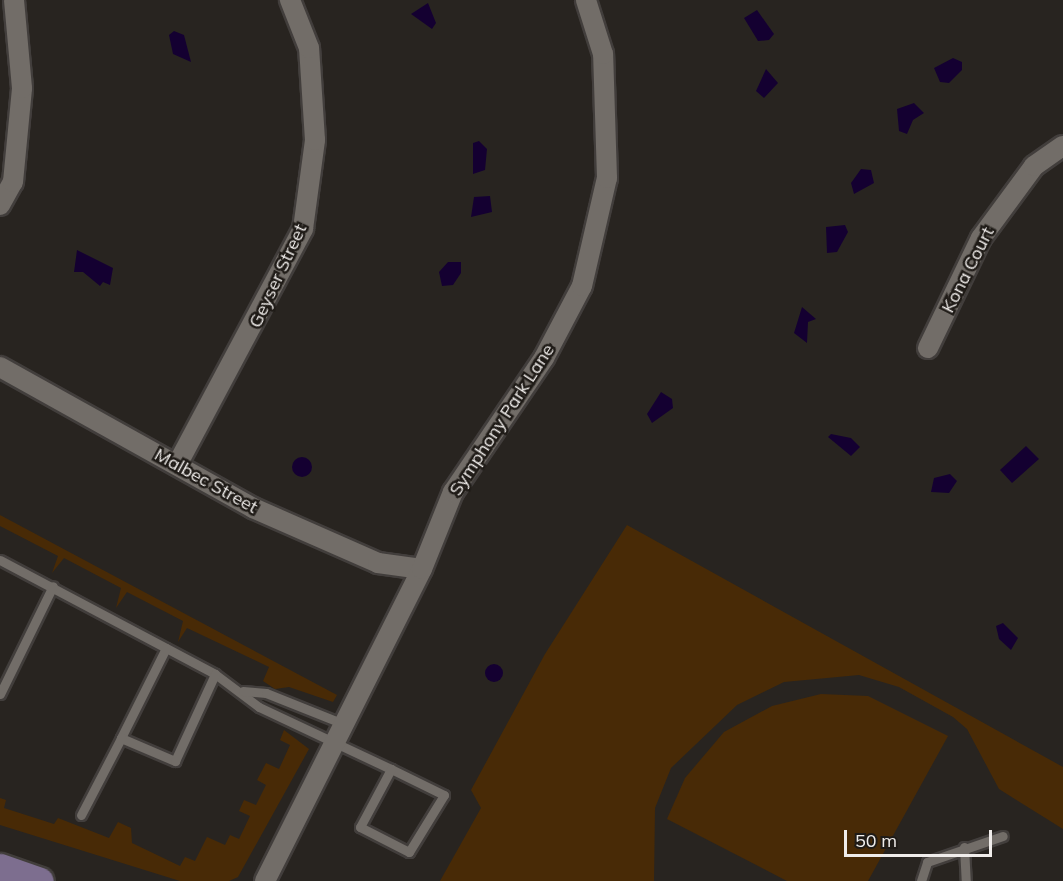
<!DOCTYPE html>
<style>
body{margin:0}
#map{position:relative;width:1063px;height:881px;overflow:hidden;background:#282420;font-family:Mulish,sans-serif}
div>[style]{position:absolute}
[style*='--x']{left:calc(var(--x)*1px);top:calc(var(--y)*1px);width:calc(var(--w)*1px);rotate:calc(var(--a)*1deg)}
.green>*{inset:0;background:#482a06}
.water>*{inset:0;background:#140031}
.round{border-radius:50%}
.roads{filter:drop-shadow(2px 0 #423e3c) drop-shadow(-2px 0 #423e3c) drop-shadow(0 2px #423e3c) drop-shadow(0 -2px #423e3c)}
.lane>*{height:9px;margin:-4.5px;padding:0 4.5px;transform-origin:4.5px;border-radius:4.5px;background:#726d68}
.street>*{height:20px;margin:-10px;padding:0 10px;transform-origin:10px;border-radius:10px;background:#726d68}
.secondary>*{height:27px;margin:-13.5px;padding:0 13.5px;transform-origin:13.5px;border-radius:13.5px;background:#7d6e8f}
span{translate:-50% -50%;white-space:nowrap;text-align:center;line-height:1.15;-webkit-text-stroke:5px #1f1b17;paint-order:stroke}
.street-label{font-size:18px;color:#f0edeb}
.scale{position:absolute;left:844px;top:830px;width:148px;height:27px;box-sizing:border-box;border:3px solid #f0edeb;border-top:0;padding-left:8px;font-size:18px;line-height:21px;white-space:nowrap;color:#f0edeb;-webkit-text-stroke:4px #1f1b17;paint-order:stroke}
</style>
<div id="map">
<div class="green">
<i style="clip-path:polygon(0 515px,337px 695px,333px 702px,289px 687px,275px 689px,263px 681px,269px 667px,187px 628px,178px 642px,183px 621px,127px 592px,116px 608px,121px 588px,64px 558px,52px 573px,58px 556px,0 526px)"></i>
<i style="clip-path:polygon(627px 525px,1063px 767px,1063px 829px,999px 789px,967px 729px,953px 717px,899px 687px,859px 675px,784px 682px,737px 705px,671px 768px,655px 808px,654px 881px,440px 881px,481px 808px,471px 790px,545px 654px)"></i>
<i style="clip-path:polygon(821px 694px,868px 696px,948px 736px,868px 881px,787px 881px,667px 819px,685px 778px,724px 732px,772px 706px)"></i>
<i style="clip-path:polygon(284px 730px,309px 749px,238px 877px,229px 881px,180px 881px,0 825px,0 798px,6px 800px,4px 808px,54px 824px,58px 818px,109px 838px,118px 822px,131px 828px,132px 843px,180px 866px,185px 857px,195px 861px,207px 837px,225px 845px,230px 835px,239px 839px,250px 816px,239px 811px,244px 800px,256px 805px,266px 785px,257px 780px,266px 763px,279px 769px,290px 745px,280px 740px)"></i>
</div>
<div class="water">
<i style="clip-path:polygon(428px 3px,436px 23px,432px 29px,411px 14px)"></i>
<i style="clip-path:polygon(757px 10px,774px 34px,769px 40px,758px 41px,744px 18px)"></i>
<i style="clip-path:polygon(174px 31px,184px 35px,191px 62px,173px 54px,169px 35px)"></i>
<i style="clip-path:polygon(953px 58px,962px 62px,962px 70px,949px 83px,940px 82px,934px 68px)"></i>
<i style="clip-path:polygon(766px 69px,778px 83px,764px 98px,756px 91px)"></i>
<i style="clip-path:polygon(914px 103px,924px 113px,913px 120px,907px 134px,899px 131px,897px 109px)"></i>
<i style="clip-path:polygon(479px 141px,487px 149px,485px 170px,473px 174px,473px 143px)"></i>
<i style="clip-path:polygon(861px 169px,871px 170px,874px 183px,854px 194px,851px 183px)"></i>
<i style="clip-path:polygon(490px 196px,492px 212px,471px 217px,474px 197px)"></i>
<i style="clip-path:polygon(845px 225px,848px 232px,837px 252px,827px 253px,826px 227px)"></i>
<i style="clip-path:polygon(77px 250px,113px 268px,110px 285px,103px 282px,100px 286px,83px 272px,74px 272px)"></i>
<i style="clip-path:polygon(448px 262px,461px 262px,461px 273px,453px 285px,442px 286px,439px 272px)"></i>
<i style="clip-path:polygon(802px 307px,816px 319px,808px 322px,807px 343px,794px 333px)"></i>
<i style="clip-path:polygon(661px 392px,672px 399px,673px 408px,652px 423px,647px 414px)"></i>
<i style="clip-path:polygon(831px 434px,851px 438px,860px 447px,851px 456px,828px 437px)"></i>
<i style="clip-path:polygon(1026px 446px,1039px 459px,1012px 483px,1000px 470px)"></i>
<i class="round" style="left:292px;top:457px;width:20px;height:20px"></i>
<i style="clip-path:polygon(950px 474px,957px 481px,949px 493px,931px 492px,934px 478px)"></i>
<i style="clip-path:polygon(1003px 623px,1018px 638px,1011px 650px,999px 639px,996px 626px)"></i>
<i class="round" style="left:485px;top:664px;width:18px;height:18px"></i>
</div>
<div class="roads">
<div class="lane">
<i style="--x:0;--y:560;--w:243;--a:27.9"></i>
<i style="--x:215;--y:674;--w:55;--a:36.9"></i>
<i style="--x:259;--y:707;--w:146;--a:25.2"></i>
<i style="--x:391;--y:769;--w:59;--a:26.1"></i>
<i style="--x:444;--y:795;--w:67;--a:121.6"></i>
<i style="--x:409;--y:852;--w:55;--a:-153"></i>
<i style="--x:360;--y:827;--w:66;--a:-61.9"></i>
<i style="--x:166;--y:648;--w:101;--a:116.6"></i>
<i style="--x:121;--y:738;--w:59;--a:23.1"></i>
<i style="--x:175;--y:761;--w:96;--a:-65.3"></i>
<i style="--x:243;--y:691;--w:23;--a:5"></i>
<i style="--x:266;--y:693;--w:84;--a:21.7"></i>
<i style="--x:0;--y:694;--w:120;--a:-63.9"></i>
<i style="--x:81;--y:815;--w:87;--a:-62.5"></i>
<i style="--x:964;--y:847;--w:34;--a:87"></i>
<i style="--x:921;--y:881;--w:20;--a:-72"></i>
<i style="--x:927;--y:862;--w:80;--a:-18.9"></i>
</div>
<div class="street">
<i style="--x:0;--y:205;--w:26;--a:-61"></i>
<i style="--x:13;--y:182;--w:94;--a:-84.5"></i>
<i style="--x:22;--y:88;--w:88;--a:-95.2"></i>
<i style="--x:928;--y:348;--w:122;--a:-64.3"></i>
<i style="--x:981;--y:238;--w:89;--a:-53.6"></i>
<i style="--x:1034;--y:166;--w:35;--a:-35"></i>
<i style="--x:0;--y:367;--w:290;--a:29.1"></i>
<i style="--x:253;--y:508;--w:137;--a:23.7"></i>
<i style="--x:378;--y:563;--w:44;--a:7.8"></i>
<i style="--x:177;--y:465;--w:268;--a:-61.9"></i>
<i style="--x:303;--y:229;--w:90;--a:-82.3"></i>
<i style="--x:315;--y:140;--w:92;--a:-93.7"></i>
<i style="--x:309;--y:48;--w:52;--a:-111.6"></i>
<i style="--x:265;--y:881;--w:349;--a:-63.3"></i>
<i style="--x:422;--y:569;--w:83;--a:-68.1"></i>
<i style="--x:453;--y:492;--w:162;--a:-55.8"></i>
<i style="--x:544;--y:358;--w:81;--a:-62.2"></i>
<i style="--x:582;--y:286;--w:111;--a:-77"></i>
<i style="--x:607;--y:178;--w:124;--a:-91.8"></i>
<i style="--x:603;--y:54;--w:57;--a:-107.5"></i>
</div>
<div class="secondary">
<i style="--x:0;--y:867;--w:42;--a:19.3"></i>
</div>
</div>
<div class="street-label">
<span style="left:968px;top:270px;rotate:-63deg">Kona Court</span>
<span style="left:278px;top:276px;rotate:-65deg">Geyser Street</span>
<span style="left:502px;top:420px;rotate:-57deg">Symphony Park Lane</span>
<span style="left:206px;top:481px;rotate:29deg">Malbec Street</span>
</div>
<div class="scale">50 m</div>
</div>
